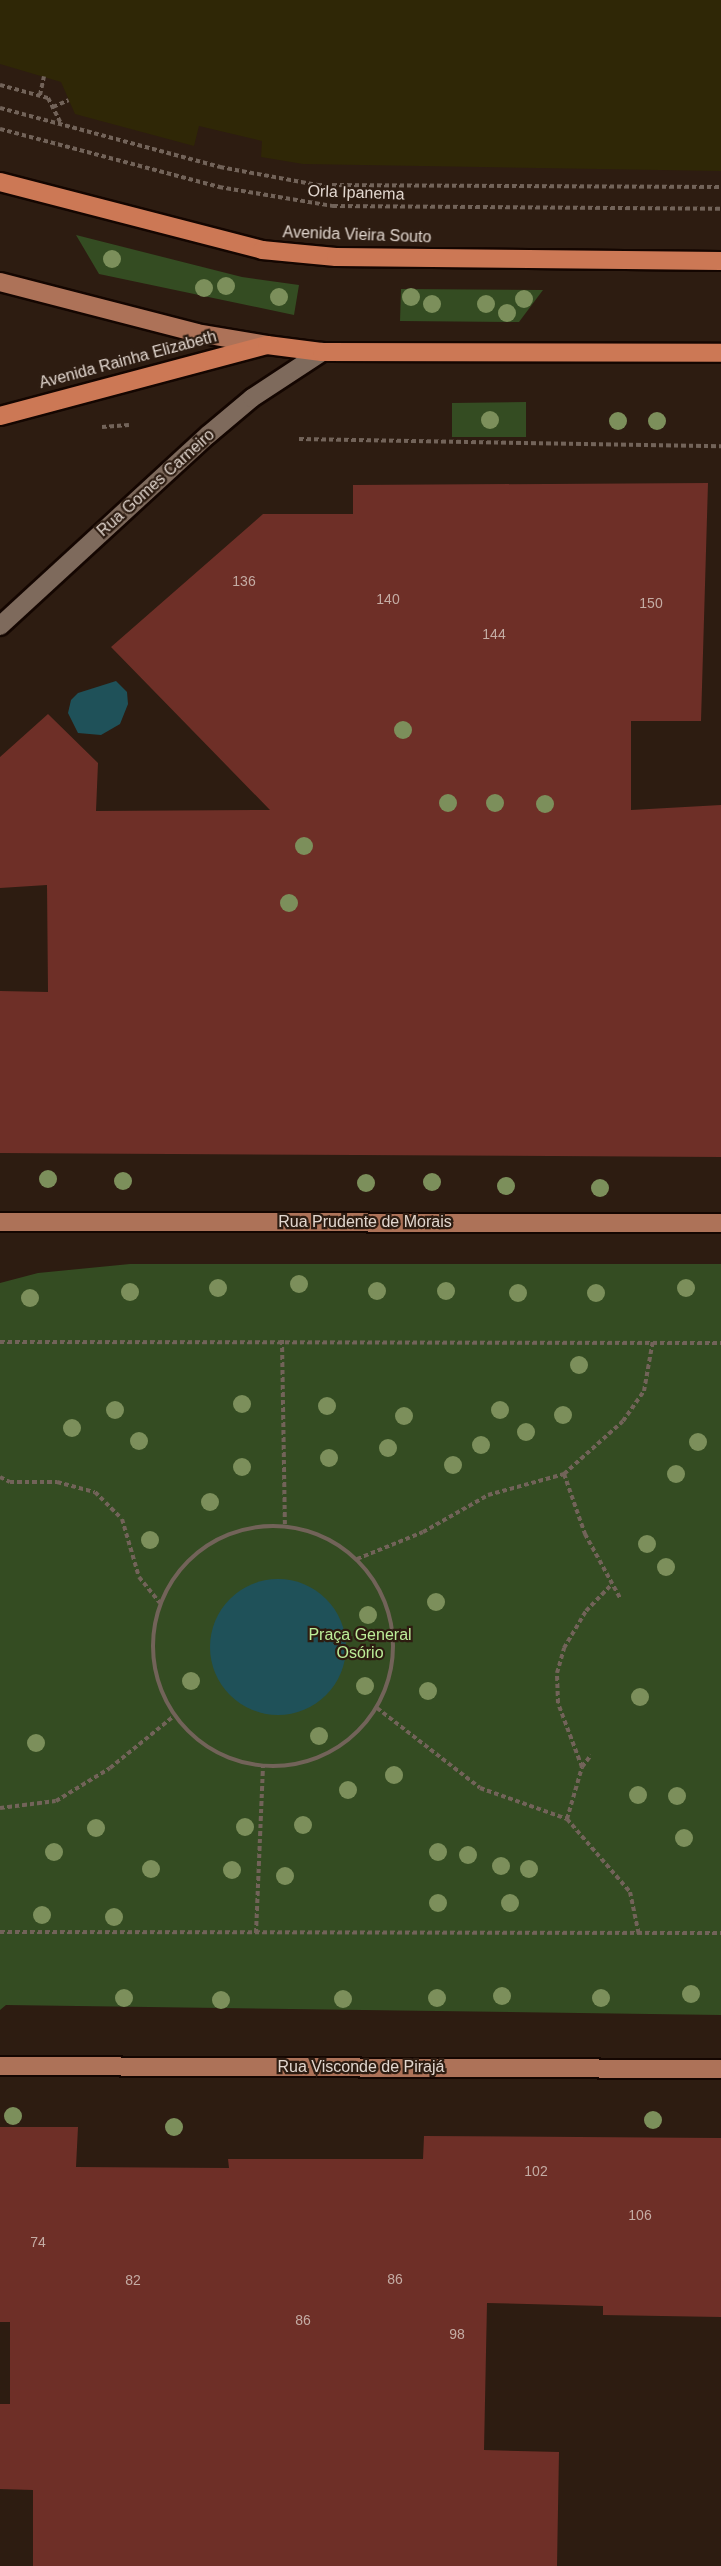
<!DOCTYPE html>
<meta charset="utf-8">
<style>
body{margin:0}
#map{position:relative;width:721px;height:2566px;overflow:hidden;background:#2d1c11;font-family:Helvetica,sans-serif}
div>[style]{position:absolute}
[style*='--x']{left:calc(var(--x)*1px);top:calc(var(--y)*1px);width:calc(var(--w)*1px);rotate:calc(var(--a)*1deg)}
.green>*{inset:0;background:#344c22}
.sand>*{inset:0;background:#2f2706}
.water>*{inset:0;background:#1f5159}
.round{border-radius:50%}
.building>*{inset:0;background:#6e2f27}
.path>*{height:4px;margin-top:-2px;transform-origin:0;background:repeating-linear-gradient(90deg,#726359 0 4.5px,transparent 0 7.5px)}
.path>.ring{margin:-2px;padding:0;box-sizing:content-box;background:none;border:4px solid #726359;border-radius:50%}
.roads{filter:drop-shadow(2px 0 #140601) drop-shadow(-2px 0 #140601) drop-shadow(0 2px #140601) drop-shadow(0 -2px #140601)}
.minor>*{height:18px;margin:-9px;padding:0 9px;transform-origin:9px;border-radius:9px;background:#7e6a5c}
.major>*{height:18px;margin:-9px;padding:0 9px;transform-origin:9px;border-radius:9px;background:#ad7258}
.highway>*{height:18px;margin:-9px;padding:0 9px;transform-origin:9px;border-radius:9px;background:#cc7855}
.trees>*{width:18px;height:18px;margin:-9px;border-radius:50%;background:#7c8f5b}
span{translate:-50% -50%;white-space:nowrap;text-align:center;line-height:1.15;-webkit-text-stroke:4.5px #2d1c11;paint-order:stroke}
.number-label{font-size:14px;color:#c4aca4}
.number-label span{-webkit-text-stroke-width:0}
.street-label{font-size:16px;color:#e1d6ce}
.park-label{font-size:16px;color:#bced98}
</style>
<div id="map">
<div class="green">
<i style="clip-path:polygon(76px 235px,242px 277px,299px 285px,294px 315px,99px 274px)"></i>
<i style="clip-path:polygon(401px 289px,543px 290px,519px 322px,400px 321px)"></i>
<i style="clip-path:polygon(526px 402px,526px 437px,452px 437px,452px 403px)"></i>
<i style="clip-path:polygon(130px 1264px,721px 1264px,721px 2015px,6px 2005px,0 2010px,0 1283px,38px 1273px)"></i>
</div>
<div class="sand">
<i style="clip-path:polygon(0 0,721px 0,721px 171px,303px 164px,261px 157px,262px 141px,199px 126px,194px 146px,75px 114px,61px 82px,0 64px)"></i>
</div>
<div class="water">
<i style="clip-path:polygon(116px 681px,127px 692px,128px 704px,120px 724px,101px 735px,78px 733px,68px 713px,71px 700px,78px 693px)"></i>
<i class="round" style="left:210px;top:1579px;width:136px;height:136px"></i>
</div>
<div class="building">
<i style="clip-path:polygon(708px 483px,701px 721px,631px 721px,631px 810px,721px 805px,721px 1157px,0 1153px,0 991px,48px 992px,47px 885px,0 888px,0 757px,48px 714px,98px 763px,96px 811px,270px 810px,111px 647px,263px 514px,353px 514px,353px 485px)"></i>
<i style="clip-path:polygon(0 2127px,78px 2127px,76px 2167px,229px 2168px,228px 2159px,423px 2159px,424px 2136px,721px 2138px,721px 2317px,603px 2315px,603px 2306px,487px 2303px,484px 2450px,559px 2452px,557px 2566px,33px 2566px,33px 2490px,0 2489px,0 2404px,10px 2404px,10px 2322px,0 2322px)"></i>
</div>
<div class="path">
<i style="--x:0;--y:85;--w:50;--a:15.2"></i>
<i style="--x:48;--y:98;--w:29;--a:63"></i>
<i style="--x:40;--y:95;--w:19;--a:-78"></i>
<i style="--x:53;--y:107;--w:17;--a:-24"></i>
<i style="--x:0;--y:108;--w:228;--a:15"></i>
<i style="--x:220;--y:167;--w:99;--a:10.5"></i>
<i style="--x:317;--y:185;--w:404;--a:0.3"></i>
<i style="--x:0;--y:129;--w:227;--a:14.8"></i>
<i style="--x:219;--y:187;--w:116;--a:9.5"></i>
<i style="--x:333;--y:206;--w:388;--a:0.4"></i>
<i style="--x:102;--y:427;--w:27;--a:-4"></i>
<i style="--x:299;--y:439;--w:422;--a:1"></i>
<i style="--x:282;--y:1340;--w:187;--a:89.1"></i>
<i style="--x:0;--y:1342;--w:721;--a:0.08"></i>
<i style="--x:564;--y:1474;--w:64;--a:70.7"></i>
<i style="--x:585;--y:1534;--w:73;--a:61.3"></i>
<i style="--x:0;--y:1477;--w:11;--a:27"></i>
<i style="--x:10;--y:1482;--w:47;--a:0"></i>
<i style="--x:57;--y:1482;--w:39;--a:15"></i>
<i style="--x:95;--y:1492;--w:38;--a:45"></i>
<i style="--x:122;--y:1519;--w:60;--a:73.7"></i>
<i style="--x:139;--y:1577;--w:33;--a:51"></i>
<i class="ring" style="left:153px;top:1526px;width:236px;height:236px"></i>
<i style="--x:357;--y:1559;--w:71;--a:-22.2"></i>
<i style="--x:423;--y:1532;--w:75;--a:-29.6"></i>
<i style="--x:488;--y:1495;--w:79;--a:-15.4"></i>
<i style="--x:564;--y:1474;--w:79;--a:-41.9"></i>
<i style="--x:623;--y:1421;--w:37;--a:-55"></i>
<i style="--x:644;--y:1391;--w:52;--a:-80"></i>
<i style="--x:377;--y:1708;--w:130;--a:37.8"></i>
<i style="--x:480;--y:1788;--w:92;--a:19.6"></i>
<i style="--x:567;--y:1819;--w:96;--a:49.2"></i>
<i style="--x:630;--y:1892;--w:44;--a:78.2"></i>
<i style="--x:582;--y:1767;--w:68;--a:-110.6"></i>
<i style="--x:558;--y:1703;--w:30;--a:-92"></i>
<i style="--x:557;--y:1673;--w:26;--a:-74"></i>
<i style="--x:564;--y:1648;--w:43;--a:-59.3"></i>
<i style="--x:586;--y:1611;--w:37;--a:-46"></i>
<i style="--x:0;--y:1808;--w:56;--a:-7.1"></i>
<i style="--x:56;--y:1801;--w:63;--a:-31.4"></i>
<i style="--x:110;--y:1768;--w:82;--a:-39.1"></i>
<i style="--x:567;--y:1819;--w:54;--a:-73.9"></i>
<i style="--x:582;--y:1767;--w:15;--a:-53"></i>
<i style="--x:0;--y:1932;--w:721;--a:0.08"></i>
<i style="--x:256;--y:1933;--w:169;--a:-87.6"></i>
</div>
<div class="roads">
<div class="minor">
<i style="--x:0;--y:626;--w:282;--a:-42.6"></i>
<i style="--x:208;--y:435;--w:57;--a:-40.1"></i>
<i style="--x:252;--y:398;--w:84;--a:-33.3"></i>
</div>
<div class="major">
<i style="--x:0;--y:282;--w:203;--a:14.5"></i>
<i style="--x:197;--y:333;--w:71;--a:9.7"></i>
<i style="--x:0;--y:1222;--w:721;--a:0.08"></i>
<i style="--x:0;--y:2066;--w:721;--a:0.24"></i>
</div>
<div class="highway">
<i style="--x:0;--y:182;--w:271;--a:14.5"></i>
<i style="--x:262;--y:250;--w:74;--a:5.4"></i>
<i style="--x:336;--y:257;--w:385;--a:0.6"></i>
<i style="--x:0;--y:416;--w:276;--a:-14.9"></i>
<i style="--x:267;--y:345;--w:55;--a:7.3"></i>
<i style="--x:322;--y:352;--w:399;--a:0.1"></i>
</div>
</div>
<div class="trees">
<i style="left:112px;top:259px"></i>
<i style="left:226px;top:286px"></i>
<i style="left:204px;top:288px"></i>
<i style="left:279px;top:297px"></i>
<i style="left:411px;top:297px"></i>
<i style="left:524px;top:299px"></i>
<i style="left:432px;top:304px"></i>
<i style="left:486px;top:304px"></i>
<i style="left:507px;top:313px"></i>
<i style="left:490px;top:420px"></i>
<i style="left:618px;top:421px"></i>
<i style="left:657px;top:421px"></i>
<i style="left:403px;top:730px"></i>
<i style="left:448px;top:803px"></i>
<i style="left:495px;top:803px"></i>
<i style="left:545px;top:804px"></i>
<i style="left:304px;top:846px"></i>
<i style="left:289px;top:903px"></i>
<i style="left:48px;top:1179px"></i>
<i style="left:123px;top:1181px"></i>
<i style="left:432px;top:1182px"></i>
<i style="left:366px;top:1183px"></i>
<i style="left:506px;top:1186px"></i>
<i style="left:600px;top:1188px"></i>
<i style="left:299px;top:1284px"></i>
<i style="left:218px;top:1288px"></i>
<i style="left:686px;top:1288px"></i>
<i style="left:377px;top:1291px"></i>
<i style="left:446px;top:1291px"></i>
<i style="left:130px;top:1292px"></i>
<i style="left:518px;top:1293px"></i>
<i style="left:596px;top:1293px"></i>
<i style="left:30px;top:1298px"></i>
<i style="left:579px;top:1365px"></i>
<i style="left:242px;top:1404px"></i>
<i style="left:327px;top:1406px"></i>
<i style="left:115px;top:1410px"></i>
<i style="left:500px;top:1410px"></i>
<i style="left:563px;top:1415px"></i>
<i style="left:404px;top:1416px"></i>
<i style="left:72px;top:1428px"></i>
<i style="left:526px;top:1432px"></i>
<i style="left:139px;top:1441px"></i>
<i style="left:698px;top:1442px"></i>
<i style="left:481px;top:1445px"></i>
<i style="left:388px;top:1448px"></i>
<i style="left:329px;top:1458px"></i>
<i style="left:453px;top:1465px"></i>
<i style="left:242px;top:1467px"></i>
<i style="left:676px;top:1474px"></i>
<i style="left:210px;top:1502px"></i>
<i style="left:150px;top:1540px"></i>
<i style="left:647px;top:1544px"></i>
<i style="left:666px;top:1567px"></i>
<i style="left:436px;top:1602px"></i>
<i style="left:368px;top:1615px"></i>
<i style="left:191px;top:1681px"></i>
<i style="left:365px;top:1686px"></i>
<i style="left:428px;top:1691px"></i>
<i style="left:640px;top:1697px"></i>
<i style="left:319px;top:1736px"></i>
<i style="left:36px;top:1743px"></i>
<i style="left:394px;top:1775px"></i>
<i style="left:348px;top:1790px"></i>
<i style="left:638px;top:1795px"></i>
<i style="left:677px;top:1796px"></i>
<i style="left:303px;top:1825px"></i>
<i style="left:245px;top:1827px"></i>
<i style="left:96px;top:1828px"></i>
<i style="left:684px;top:1838px"></i>
<i style="left:54px;top:1852px"></i>
<i style="left:438px;top:1852px"></i>
<i style="left:468px;top:1855px"></i>
<i style="left:501px;top:1866px"></i>
<i style="left:151px;top:1869px"></i>
<i style="left:529px;top:1869px"></i>
<i style="left:232px;top:1870px"></i>
<i style="left:285px;top:1876px"></i>
<i style="left:438px;top:1903px"></i>
<i style="left:510px;top:1903px"></i>
<i style="left:42px;top:1915px"></i>
<i style="left:114px;top:1917px"></i>
<i style="left:691px;top:1994px"></i>
<i style="left:502px;top:1996px"></i>
<i style="left:124px;top:1998px"></i>
<i style="left:437px;top:1998px"></i>
<i style="left:601px;top:1998px"></i>
<i style="left:343px;top:1999px"></i>
<i style="left:221px;top:2000px"></i>
<i style="left:13px;top:2116px"></i>
<i style="left:653px;top:2120px"></i>
<i style="left:174px;top:2127px"></i>
</div>
<div class="number-label">
<span style="left:244px;top:581px">136</span>
<span style="left:388px;top:599px">140</span>
<span style="left:651px;top:603px">150</span>
<span style="left:494px;top:634px">144</span>
<span style="left:536px;top:2171px">102</span>
<span style="left:640px;top:2215px">106</span>
<span style="left:38px;top:2242px">74</span>
<span style="left:395px;top:2279px">86</span>
<span style="left:133px;top:2280px">82</span>
<span style="left:303px;top:2320px">86</span>
<span style="left:457px;top:2334px">98</span>
</div>
<div class="street-label">
<span style="left:356px;top:193px;rotate:2deg">Orla Ipanema</span>
<span style="left:357px;top:235px;rotate:2deg">Avenida Vieira Souto</span>
<span style="left:128px;top:360px;rotate:-15deg">Avenida Rainha Elizabeth</span>
<span style="left:156px;top:483px;rotate:-42deg">Rua Gomes Carneiro</span>
<span style="left:365px;top:1222px">Rua Prudente de Morais</span>
<span style="left:361px;top:2067px">Rua Visconde de Pirajá</span>
</div>
<div class="park-label">
<span style="left:360px;top:1644px">Praça General<br>Osório</span>
</div>
</div>
